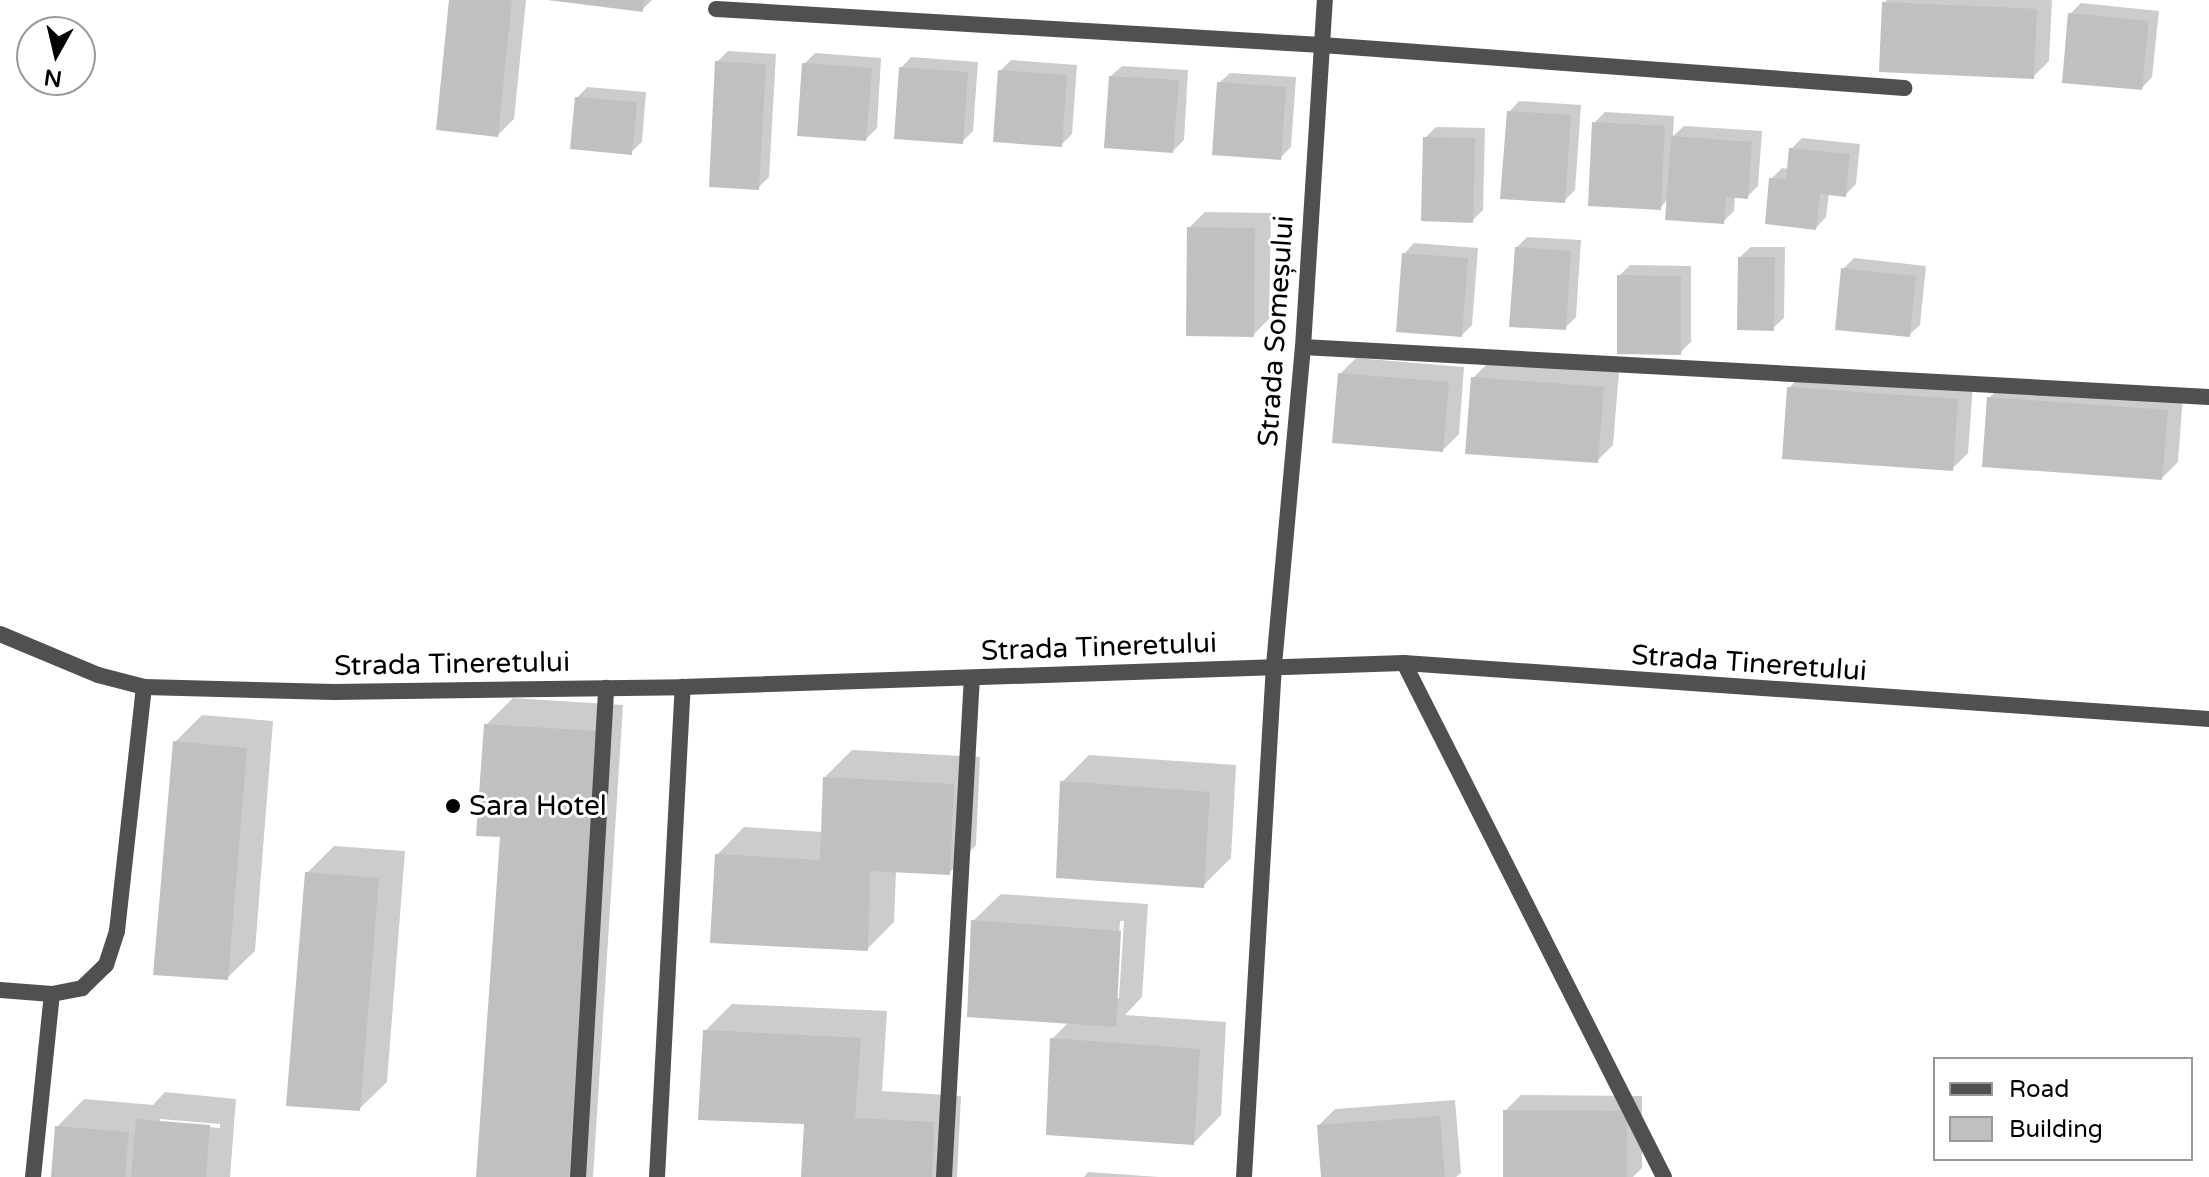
<!DOCTYPE html>
<meta charset="utf-8">
<style>
body{margin:0}
#map{position:relative;width:2209px;height:1177px;overflow:hidden;background:#fff;font-family:"Varela Round",sans-serif}
div>[style]{position:absolute}
[style*='--x']{left:calc(var(--x)*1px);top:calc(var(--y)*1px);width:calc(var(--w)*1px);rotate:calc(var(--a)*1deg)}
.shadow>*{inset:0;background:#0003}
.building>*{inset:0;background:#c0c0c0}
.lane>*{height:16px;margin:-8px;padding:0 8px;transform-origin:8px;border-radius:8px;background:#505050}
.street>*{height:16px;margin:-8px;padding:0 8px;transform-origin:8px;border-radius:8px;background:#505050}
.dots>*{width:22px;height:22px;translate:-50% -50%;box-sizing:border-box;border:4px solid #fff;border-radius:50%}
span{translate:-50% -50%;white-space:nowrap;text-align:center;line-height:1.15;-webkit-text-stroke:6px #fff;paint-order:stroke}
.street-label{font-size:28px;color:#000}
.poi-label{font-size:28px;color:#000}
.left{translate:0 -50%;text-align:left}
.legend{position:absolute;left:1933px;top:1057px;width:260px;height:104px;box-sizing:border-box;background:#fff;border:2px solid #999;margin:0;padding:10px 14px;list-style:none;font-size:24px;color:#000}
.legend li{display:flex;align-items:center;gap:16px;height:40px}
.legend b{width:40px;border:2px solid #999}
.north{position:absolute;left:16px;top:16px;width:80px;height:80px;box-sizing:border-box;background:#fff;border:2px solid #999;border-radius:50%;rotate:188deg;font-size:22px;font-weight:700;line-height:32px;text-align:center;color:#000}
.north::after{content:'';display:block;margin:auto;width:28px;height:36px;background:#000;clip-path:polygon(50% 0,100% 100%,50% 72%,0 100%)}
</style>
<div id="map">
<div class="shadow">
<i style="clip-path:polygon(451px 0,526px 0,514px 119px,498px 135px)"></i>
<i style="clip-path:polygon(548px 0,652px 0,642px 10px)"></i>
<i style="clip-path:polygon(1887px 0,2052px 0,2049px 61px,2033px 77px,1884px 3px)"></i>
<i style="clip-path:polygon(2081px 3px,2159px 11px,2152px 77px,2142px 88px,2070px 14px)"></i>
<i style="clip-path:polygon(728px 51px,776px 54px,769px 177px,758px 188px,717px 62px)"></i>
<i style="clip-path:polygon(815px 53px,881px 58px,877px 128px,866px 139px,804px 64px)"></i>
<i style="clip-path:polygon(911px 57px,978px 62px,973px 131px,962px 142px,901px 68px)"></i>
<i style="clip-path:polygon(1011px 60px,1077px 65px,1072px 134px,1061px 145px,1000px 71px)"></i>
<i style="clip-path:polygon(1122px 66px,1188px 70px,1184px 140px,1173px 151px,1111px 76px)"></i>
<i style="clip-path:polygon(1230px 73px,1296px 77px,1291px 147px,1280px 158px,1219px 83px)"></i>
<i style="clip-path:polygon(587px 87px,646px 92px,642px 142px,631px 152px,577px 98px)"></i>
<i style="clip-path:polygon(1519px 101px,1581px 105px,1575px 190px,1564px 201px,1509px 112px)"></i>
<i style="clip-path:polygon(1605px 112px,1674px 116px,1673px 136px,1684px 126px,1762px 131px,1758px 186px,1747px 197px,1735px 196px,1734px 211px,1723px 222px,1668px 199px,1660px 208px,1594px 123px)"></i>
<i style="clip-path:polygon(1436px 127px,1485px 128px,1483px 210px,1472px 221px,1425px 138px)"></i>
<i style="clip-path:polygon(1802px 138px,1860px 144px,1856px 184px,1845px 195px,1829px 193px,1826px 217px,1816px 228px,1771px 179px,1782px 168px,1789px 169px,1791px 149px)"></i>
<i style="clip-path:polygon(1205px 212px,1271px 213px,1269px 319px,1253px 335px,1189px 228px)"></i>
<i style="clip-path:polygon(1527px 237px,1581px 240px,1576px 317px,1565px 328px,1516px 248px)"></i>
<i style="clip-path:polygon(1414px 243px,1478px 248px,1472px 325px,1462px 335px,1404px 254px)"></i>
<i style="clip-path:polygon(1751px 247px,1785px 247px,1784px 318px,1773px 328px,1740px 257px)"></i>
<i style="clip-path:polygon(1854px 258px,1926px 266px,1920px 325px,1909px 335px,1843px 269px)"></i>
<i style="clip-path:polygon(1630px 265px,1691px 266px,1691px 342px,1680px 353px,1619px 276px)"></i>
<i style="clip-path:polygon(1356px 358px,1464px 367px,1459px 434px,1443px 450px,1340px 374px)"></i>
<i style="clip-path:polygon(1489px 362px,1619px 372px,1613px 445px,1597px 461px,1473px 378px)"></i>
<i style="clip-path:polygon(1805px 372px,1973px 384px,1968px 453px,1952px 469px,1789px 388px)"></i>
<i style="clip-path:polygon(2005px 382px,2183px 395px,2178px 462px,2162px 478px,1989px 398px)"></i>
<i style="clip-path:polygon(513px 698px,623px 705px,593px 1177px,478px 1177px,502px 836px,486px 725px)"></i>
<i style="clip-path:polygon(202px 715px,273px 721px,255px 951px,227px 978px,175px 742px)"></i>
<i style="clip-path:polygon(852px 750px,980px 757px,976px 845px,949px 873px,896px 870px,894px 922px,867px 949px,717px 855px,744px 827px,823px 832px,825px 777px)"></i>
<i style="clip-path:polygon(1089px 755px,1236px 765px,1231px 858px,1203px 886px,1062px 782px)"></i>
<i style="clip-path:polygon(334px 846px,405px 851px,387px 1082px,359px 1109px,307px 873px)"></i>
<i style="clip-path:polygon(evenodd,1001px 894px,1148px 904px,1142px 997px,1125px 1015px,1226px 1022px,1221px 1115px,1194px 1143px,1052px 1039px,1069px 1022px,973px 921px,1001px 894px,1120px 921px,1124px 921px,1119px 998px,1115px 998px,1120px 921px)"></i>
<i style="clip-path:polygon(732px 1004px,887px 1011px,882px 1091px,961px 1096px,957px 1177px,803px 1177px,806px 1122px,705px 1031px)"></i>
<i style="clip-path:polygon(evenodd,165px 1092px,236px 1099px,230px 1177px,53px 1177px,57px 1127px,84px 1099px,153px 1105px,165px 1092px,160px 1119px,220px 1124px,220px 1128px,160px 1123px,160px 1119px)"></i>
<i style="clip-path:polygon(1521px 1095px,1642px 1096px,1642px 1168px,1633px 1177px,1505px 1177px,1505px 1111px)"></i>
<i style="clip-path:polygon(1455px 1100px,1461px 1173px,1456px 1177px,1323px 1177px,1319px 1125px,1335px 1109px)"></i>
<i style="clip-path:polygon(1088px 1172px,1159px 1177px,1084px 1177px)"></i>
</div>
<div class="building">
<i style="clip-path:polygon(449px 0,512px 0,498px 137px,436px 130px)"></i>
<i style="clip-path:polygon(548px 0,644px 0,643px 12px)"></i>
<i style="clip-path:polygon(1882px 2px,2037px 9px,2034px 79px,1879px 72px)"></i>
<i style="clip-path:polygon(2068px 13px,2149px 21px,2142px 90px,2062px 83px)"></i>
<i style="clip-path:polygon(715px 61px,766px 64px,759px 190px,709px 187px)"></i>
<i style="clip-path:polygon(802px 63px,872px 68px,866px 141px,797px 136px)"></i>
<i style="clip-path:polygon(899px 67px,968px 72px,963px 144px,894px 139px)"></i>
<i style="clip-path:polygon(998px 70px,1067px 75px,1062px 147px,993px 142px)"></i>
<i style="clip-path:polygon(1109px 76px,1179px 80px,1173px 153px,1104px 148px)"></i>
<i style="clip-path:polygon(1217px 82px,1286px 87px,1281px 160px,1212px 155px)"></i>
<i style="clip-path:polygon(575px 97px,637px 102px,632px 155px,570px 149px)"></i>
<i style="clip-path:polygon(1507px 111px,1571px 115px,1565px 203px,1500px 199px)"></i>
<i style="clip-path:polygon(1592px 122px,1665px 126px,1661px 210px,1588px 206px)"></i>
<i style="clip-path:polygon(1671px 136px,1752px 142px,1748px 199px,1726px 197px,1724px 224px,1665px 220px)"></i>
<i style="clip-path:polygon(1423px 137px,1475px 138px,1473px 223px,1421px 221px)"></i>
<i style="clip-path:polygon(1789px 148px,1850px 154px,1846px 197px,1820px 194px,1816px 230px,1765px 224px,1769px 178px,1786px 179px)"></i>
<i style="clip-path:polygon(1187px 227px,1255px 228px,1254px 337px,1186px 336px)"></i>
<i style="clip-path:polygon(1515px 247px,1571px 251px,1566px 330px,1509px 327px)"></i>
<i style="clip-path:polygon(1402px 253px,1468px 258px,1462px 337px,1396px 332px)"></i>
<i style="clip-path:polygon(1738px 257px,1775px 257px,1774px 331px,1737px 330px)"></i>
<i style="clip-path:polygon(1841px 268px,1916px 276px,1910px 337px,1835px 330px)"></i>
<i style="clip-path:polygon(1617px 275px,1681px 276px,1681px 355px,1617px 354px)"></i>
<i style="clip-path:polygon(1338px 373px,1449px 382px,1443px 452px,1332px 443px)"></i>
<i style="clip-path:polygon(1471px 377px,1604px 387px,1598px 463px,1465px 454px)"></i>
<i style="clip-path:polygon(1787px 387px,1958px 399px,1953px 471px,1782px 459px)"></i>
<i style="clip-path:polygon(1987px 397px,2168px 410px,2162px 480px,1982px 467px)"></i>
<i style="clip-path:polygon(484px 724px,597px 731px,569px 1177px,476px 1177px,500px 837px,476px 836px)"></i>
<i style="clip-path:polygon(173px 741px,247px 748px,228px 980px,153px 975px)"></i>
<i style="clip-path:polygon(823px 777px,954px 784px,950px 875px,870px 871px,868px 951px,710px 943px,715px 854px,820px 860px)"></i>
<i style="clip-path:polygon(1060px 781px,1210px 792px,1204px 888px,1056px 878px)"></i>
<i style="clip-path:polygon(305px 872px,379px 878px,360px 1111px,286px 1106px)"></i>
<i style="clip-path:polygon(971px 920px,1121px 931px,1116px 1027px,967px 1017px)"></i>
<i style="clip-path:polygon(703px 1030px,861px 1038px,855px 1118px,934px 1122px,932px 1177px,801px 1177px,804px 1124px,698px 1120px)"></i>
<i style="clip-path:polygon(1050px 1038px,1200px 1049px,1194px 1145px,1046px 1135px)"></i>
<i style="clip-path:polygon(1503px 1110px,1627px 1111px,1627px 1177px,1503px 1177px)"></i>
<i style="clip-path:polygon(1440px 1116px,1445px 1177px,1321px 1177px,1317px 1125px)"></i>
<i style="clip-path:polygon(136px 1119px,210px 1125px,206px 1177px,131px 1177px)"></i>
<i style="clip-path:polygon(55px 1126px,129px 1132px,125px 1177px,51px 1177px)"></i>
</div>
<div class="lane">
<i style="--x:716;--y:9;--w:607;--a:3.4"></i>
<i style="--x:1322;--y:45;--w:584;--a:4.23"></i>
<i style="--x:1303;--y:347;--w:907;--a:3.16"></i>
<i style="--x:0;--y:990;--w:52;--a:4.4"></i>
<i style="--x:52;--y:994;--w:31;--a:-11"></i>
<i style="--x:82;--y:988;--w:33;--a:-44"></i>
<i style="--x:106;--y:965;--w:36;--a:-72"></i>
<i style="--x:117;--y:931;--w:245;--a:-83.7"></i>
<i style="--x:33;--y:1177;--w:184;--a:-84.1"></i>
<i style="--x:578;--y:1177;--w:490;--a:-86.7"></i>
<i style="--x:657;--y:1177;--w:491;--a:-87"></i>
<i style="--x:944;--y:1177;--w:500;--a:-86.8"></i>
<i style="--x:1244;--y:1177;--w:513;--a:-86.65"></i>
</div>
<div class="street">
<i style="--x:0;--y:634;--w:106;--a:22.7"></i>
<i style="--x:98;--y:675;--w:48;--a:14.6"></i>
<i style="--x:144;--y:687;--w:190;--a:1.5"></i>
<i style="--x:334;--y:692;--w:349;--a:-0.8"></i>
<i style="--x:683;--y:687;--w:721;--a:-1.91"></i>
<i style="--x:1404;--y:663;--w:807;--a:3.98"></i>
<i style="--x:1404;--y:663;--w:576;--a:63.17"></i>
<i style="--x:1274;--y:665;--w:319;--a:-84.8"></i>
<i style="--x:1303;--y:347;--w:348;--a:-86.4"></i>
</div>
<div class="dots">
<i style="left:453px;top:806px;background:#000"></i>
</div>
<div class="street-label">
<span style="left:1276px;top:331px;rotate:-86deg">Strada Someșului</span>
<span style="left:1099px;top:647px;rotate:-2deg">Strada Tineretului</span>
<span style="left:1749px;top:663px;rotate:4deg">Strada Tineretului</span>
<span style="left:452px;top:664px;rotate:-1deg">Strada Tineretului</span>
</div>
<div class="poi-label">
<span class="left" style="left:469px;top:806px">Sara Hotel</span>
</div>
<ul class="legend">
<li><b style="height:10px;background:#505050"></b>Road</li>
<li><b style="height:22px;background:#c0c0c0"></b>Building</li>
</ul>
<div class="north">N</div>
</div>
